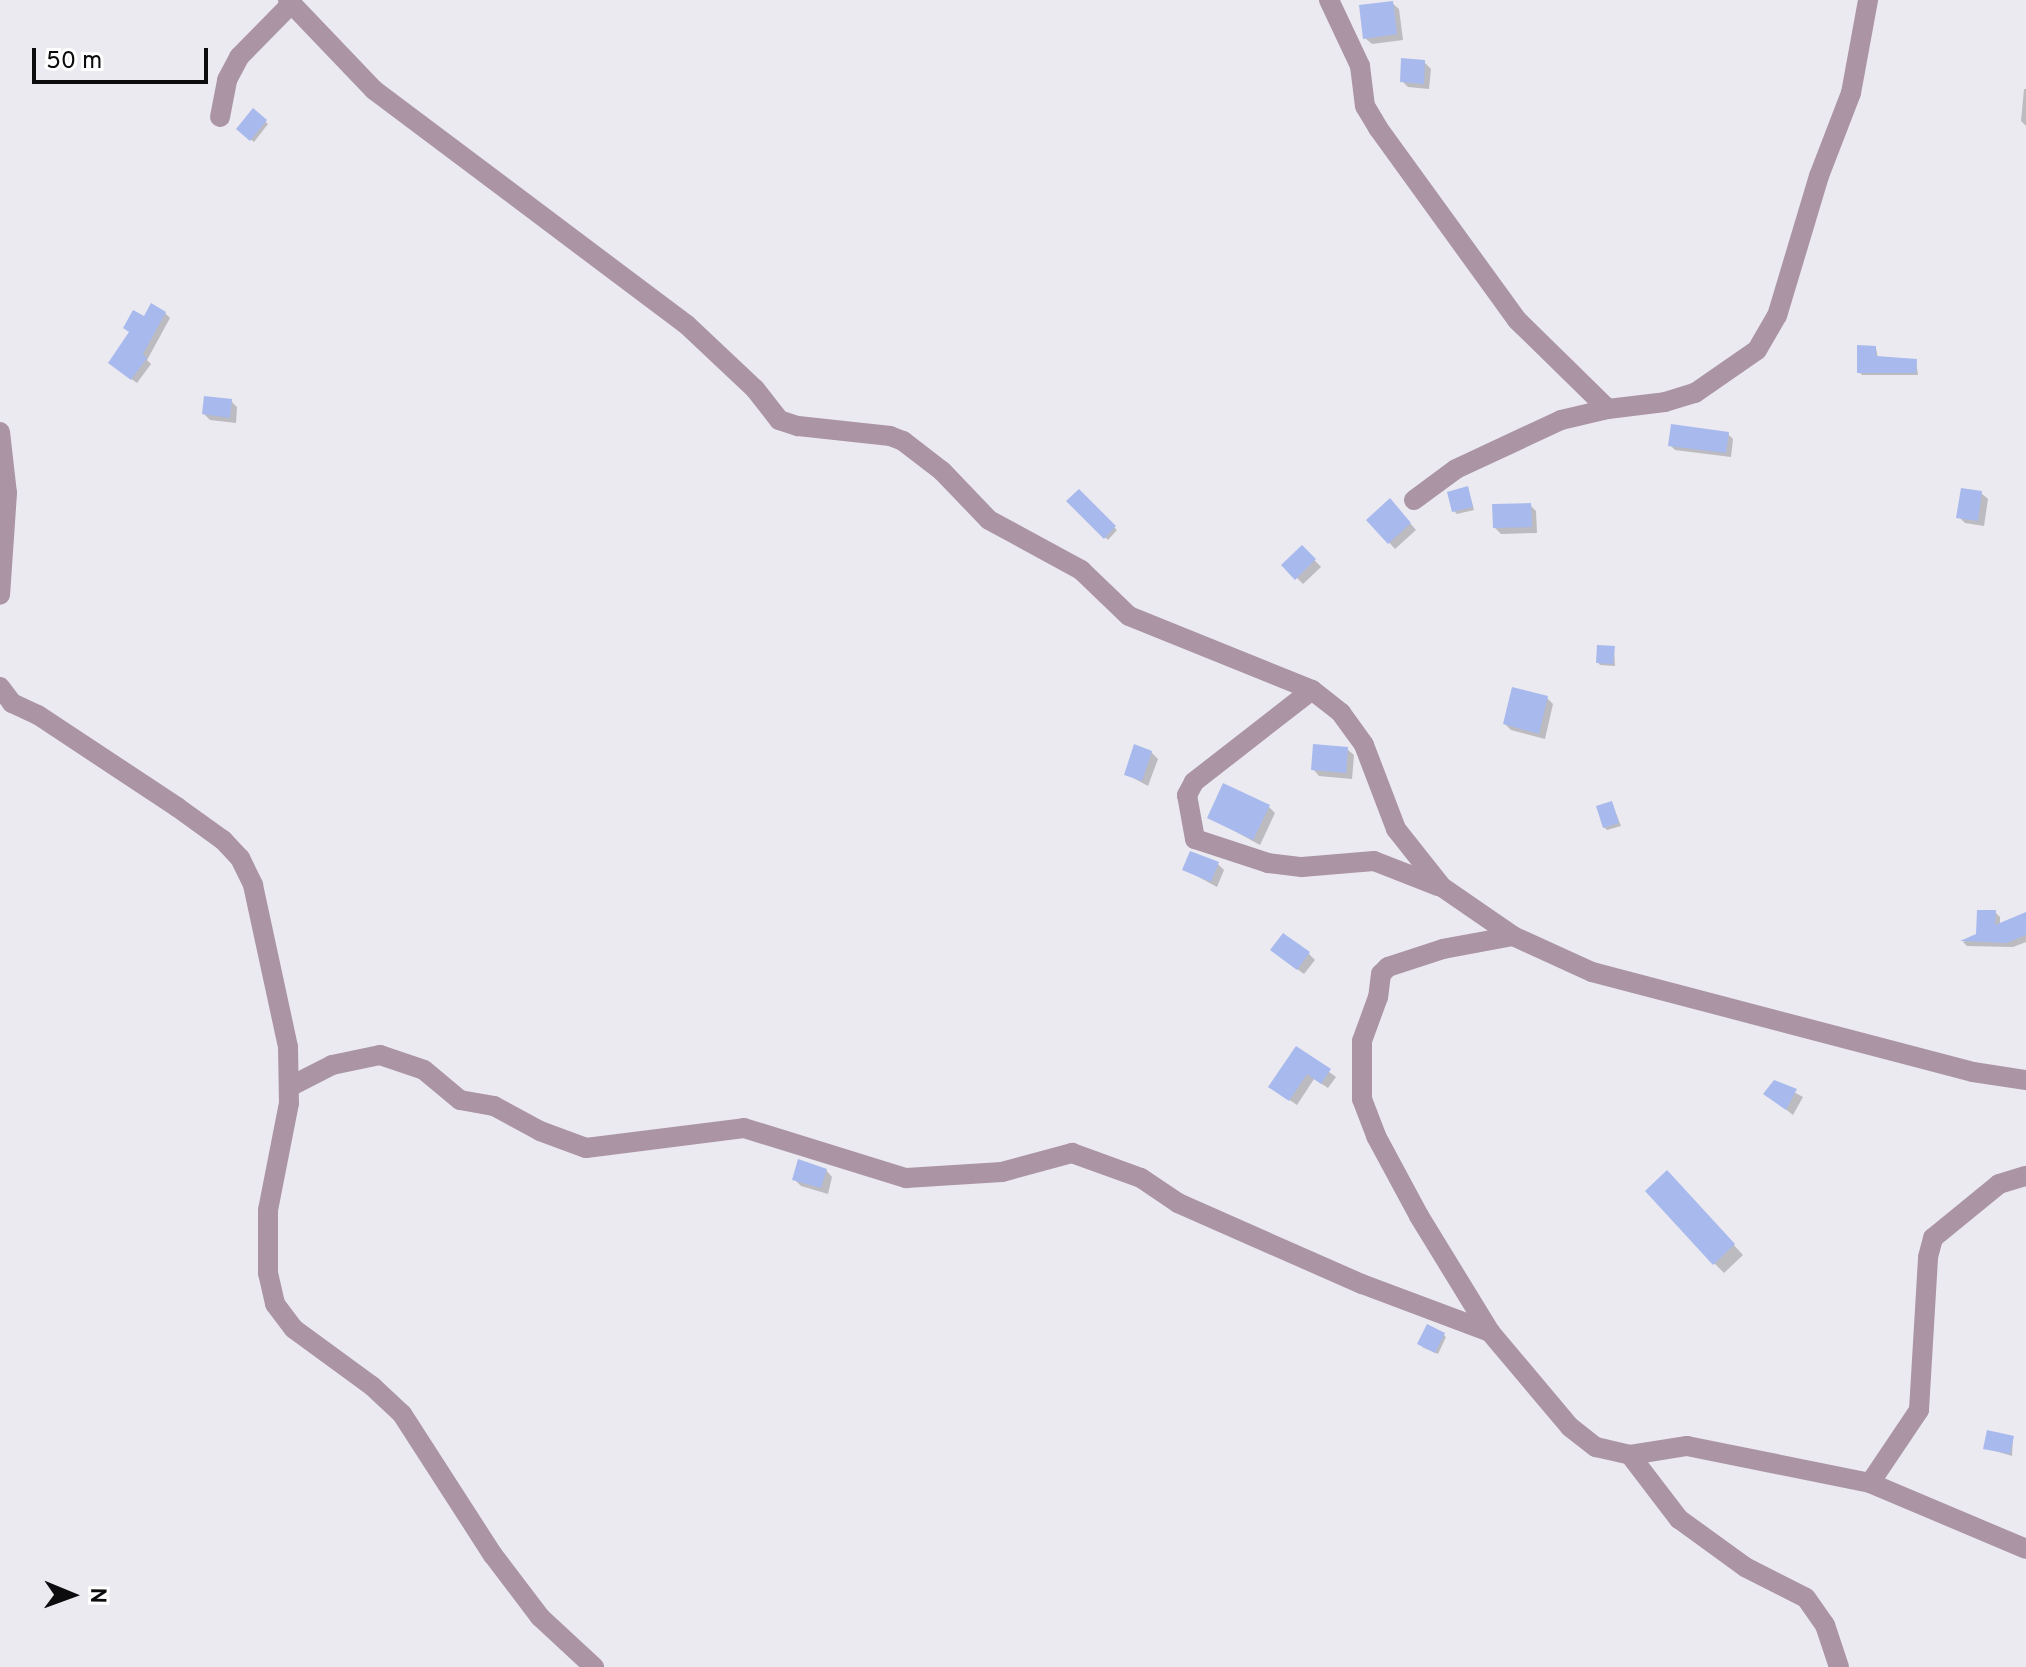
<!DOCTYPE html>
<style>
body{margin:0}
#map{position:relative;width:2026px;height:1667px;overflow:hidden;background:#eceaf1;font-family:Overpass,sans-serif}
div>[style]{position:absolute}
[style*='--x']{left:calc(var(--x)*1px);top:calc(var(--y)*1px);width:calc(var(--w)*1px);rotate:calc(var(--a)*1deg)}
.shadow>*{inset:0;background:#0003}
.building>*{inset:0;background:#a7b9ed}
.street>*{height:20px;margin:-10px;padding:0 10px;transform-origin:10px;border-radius:10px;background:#ab95a5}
span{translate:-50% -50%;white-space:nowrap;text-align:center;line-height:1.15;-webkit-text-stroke:6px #fff;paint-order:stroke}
.north{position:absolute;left:32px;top:1555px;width:80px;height:80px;-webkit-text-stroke:6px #fff;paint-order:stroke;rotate:91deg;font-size:22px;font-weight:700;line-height:32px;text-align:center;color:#0c0b0d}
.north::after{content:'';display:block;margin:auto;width:28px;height:36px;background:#0c0b0d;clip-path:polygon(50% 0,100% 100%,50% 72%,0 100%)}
.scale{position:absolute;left:32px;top:48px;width:176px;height:36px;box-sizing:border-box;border:4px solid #0c0b0d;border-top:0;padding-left:10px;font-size:24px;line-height:28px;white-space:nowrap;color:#0c0b0d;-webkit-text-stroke:6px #fff;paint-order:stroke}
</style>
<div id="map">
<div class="shadow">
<i style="clip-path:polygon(1392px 3px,1399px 9px,1403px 40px,1372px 44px,1365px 38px)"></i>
<i style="clip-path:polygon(1424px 62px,1431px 69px,1429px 89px,1408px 87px,1402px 81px)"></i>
<i style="clip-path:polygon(2024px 89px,2026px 89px,2026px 126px,2021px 121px)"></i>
<i style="clip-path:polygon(253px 111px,268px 124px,254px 142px,238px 129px)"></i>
<i style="clip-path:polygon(165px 313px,170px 318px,147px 360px,151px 364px,137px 383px,115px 367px,131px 333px,145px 318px)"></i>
<i style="clip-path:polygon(1876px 348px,1878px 358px,1916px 361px,1918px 375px,1862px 375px,1859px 372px)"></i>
<i style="clip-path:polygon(231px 401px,237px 407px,236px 423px,210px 420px,204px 414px)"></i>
<i style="clip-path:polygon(1728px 434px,1733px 439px,1731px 457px,1675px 450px,1670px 445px)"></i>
<i style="clip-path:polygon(1468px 488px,1474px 510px,1457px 514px,1454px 511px)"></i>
<i style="clip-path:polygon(1079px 492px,1117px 530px,1108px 540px,1069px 501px)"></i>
<i style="clip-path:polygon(1981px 493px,1988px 499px,1984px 526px,1965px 523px,1959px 517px)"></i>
<i style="clip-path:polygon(1530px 505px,1536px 511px,1537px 533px,1501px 534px,1495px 528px)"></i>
<i style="clip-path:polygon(1396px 507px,1416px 530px,1395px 549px,1369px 520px)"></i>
<i style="clip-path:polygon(1302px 547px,1321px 567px,1303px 584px,1284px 565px)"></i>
<i style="clip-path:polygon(1614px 648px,1615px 666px,1600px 665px,1598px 662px)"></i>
<i style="clip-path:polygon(1547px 698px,1553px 704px,1545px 739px,1511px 730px,1505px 724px)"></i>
<i style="clip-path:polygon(1347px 749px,1354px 755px,1352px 779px,1319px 776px,1313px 769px)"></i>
<i style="clip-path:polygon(1151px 752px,1158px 759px,1148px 786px,1126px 774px)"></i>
<i style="clip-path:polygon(1612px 803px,1621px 826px,1607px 830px,1604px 827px)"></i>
<i style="clip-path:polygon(1269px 807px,1275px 813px,1260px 845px,1209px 817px)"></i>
<i style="clip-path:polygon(1218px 864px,1224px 870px,1217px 887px,1184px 869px)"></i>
<i style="clip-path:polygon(1995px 912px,2000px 917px,2000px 926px,2026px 915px,2026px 942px,2013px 947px,1967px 946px,1963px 942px,1978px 935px)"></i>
<i style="clip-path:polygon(1308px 953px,1315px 960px,1304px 974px,1279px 956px)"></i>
<i style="clip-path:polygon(1297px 1048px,1336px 1077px,1328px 1088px,1314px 1079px,1297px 1105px,1275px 1090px)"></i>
<i style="clip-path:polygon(1775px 1082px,1803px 1097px,1793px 1115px,1766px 1094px)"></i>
<i style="clip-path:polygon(826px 1170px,832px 1177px,828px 1194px,801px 1186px,794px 1179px)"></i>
<i style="clip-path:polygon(1677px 1183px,1743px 1255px,1724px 1273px,1714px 1263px)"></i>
<i style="clip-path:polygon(1444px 1335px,1446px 1337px,1438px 1354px,1422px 1347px)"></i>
<i style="clip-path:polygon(2013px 1438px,2012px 1456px,1985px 1448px)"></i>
</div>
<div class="building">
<i style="clip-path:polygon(1393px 1px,1397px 34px,1363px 39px,1359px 5px)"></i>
<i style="clip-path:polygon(1401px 58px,1425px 60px,1424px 84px,1400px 82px)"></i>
<i style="clip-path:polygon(253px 108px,267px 120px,250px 141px,236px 129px)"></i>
<i style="clip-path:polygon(151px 303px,166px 312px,143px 354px,147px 358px,131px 380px,108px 363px,129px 332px,123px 328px,133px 310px,144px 316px)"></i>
<i style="clip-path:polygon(1857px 345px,1876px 346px,1876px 356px,1917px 359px,1916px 373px,1857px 373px)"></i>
<i style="clip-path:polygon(204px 396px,232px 399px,230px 418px,202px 414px)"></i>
<i style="clip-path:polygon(1671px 424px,1729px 432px,1726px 453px,1668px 446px)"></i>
<i style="clip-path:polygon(1468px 486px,1473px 507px,1452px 512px,1447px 492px)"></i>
<i style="clip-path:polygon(1961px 488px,1982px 491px,1978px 521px,1956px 518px)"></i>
<i style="clip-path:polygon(1079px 489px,1116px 526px,1104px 539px,1066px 501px)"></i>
<i style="clip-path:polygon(1390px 498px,1411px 523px,1388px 544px,1366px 520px)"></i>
<i style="clip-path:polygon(1531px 503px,1532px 527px,1493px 528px,1492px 504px)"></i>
<i style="clip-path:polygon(1302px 545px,1316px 559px,1295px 580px,1281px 565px)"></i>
<i style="clip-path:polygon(1597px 645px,1615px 646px,1613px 664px,1596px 663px)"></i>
<i style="clip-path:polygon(1512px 687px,1548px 696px,1539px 734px,1503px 724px)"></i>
<i style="clip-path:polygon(1134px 744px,1152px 751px,1142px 781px,1124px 775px)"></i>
<i style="clip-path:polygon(1313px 744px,1348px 747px,1346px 773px,1311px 770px)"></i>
<i style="clip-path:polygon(1223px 783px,1270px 805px,1253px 840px,1207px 818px)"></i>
<i style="clip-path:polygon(1612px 801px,1619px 823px,1603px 828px,1596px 806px)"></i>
<i style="clip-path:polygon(1190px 851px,1219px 862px,1211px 882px,1182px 870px)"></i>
<i style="clip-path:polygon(1977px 910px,1996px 910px,1995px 925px,2026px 912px,2026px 935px,2007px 943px,1960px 941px,1976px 934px)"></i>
<i style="clip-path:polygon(1283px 933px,1310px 952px,1297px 970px,1270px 950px)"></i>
<i style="clip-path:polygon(1296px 1046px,1331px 1069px,1321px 1084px,1307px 1074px,1289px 1101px,1268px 1087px)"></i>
<i style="clip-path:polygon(1774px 1080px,1797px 1089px,1786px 1110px,1763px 1094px)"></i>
<i style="clip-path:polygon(798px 1159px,827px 1169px,821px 1188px,792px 1180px)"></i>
<i style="clip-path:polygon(1667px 1170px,1735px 1244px,1713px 1265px,1645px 1191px)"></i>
<i style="clip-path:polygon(1427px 1324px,1445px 1333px,1435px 1353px,1417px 1344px)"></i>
<i style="clip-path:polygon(1987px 1430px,2014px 1436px,2010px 1454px,1983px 1449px)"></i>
</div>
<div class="street">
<i style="--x:288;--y:0;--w:124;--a:46.3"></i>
<i style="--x:374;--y:90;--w:391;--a:36.9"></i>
<i style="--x:687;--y:325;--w:93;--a:43.3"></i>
<i style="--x:755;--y:389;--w:39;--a:52"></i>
<i style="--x:779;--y:420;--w:20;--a:18"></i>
<i style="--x:798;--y:426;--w:93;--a:6.2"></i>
<i style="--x:890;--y:436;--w:14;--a:21"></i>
<i style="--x:903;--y:441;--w:49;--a:37.6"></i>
<i style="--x:942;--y:471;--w:68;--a:46.2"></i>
<i style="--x:989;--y:520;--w:105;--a:28.5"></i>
<i style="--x:1081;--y:570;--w:66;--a:43.8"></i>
<i style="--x:1129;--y:616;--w:197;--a:22"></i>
<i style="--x:1312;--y:690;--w:37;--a:38"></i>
<i style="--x:1341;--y:713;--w:39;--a:54"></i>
<i style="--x:1364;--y:745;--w:90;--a:69.1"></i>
<i style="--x:1396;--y:829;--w:74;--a:51.6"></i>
<i style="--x:1442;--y:887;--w:86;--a:34.6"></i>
<i style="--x:1513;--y:936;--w:87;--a:24.5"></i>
<i style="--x:1592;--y:972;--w:394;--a:14.7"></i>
<i style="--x:1973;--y:1072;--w:54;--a:8.6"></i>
<i style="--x:1329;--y:0;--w:73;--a:64.8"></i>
<i style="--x:1360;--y:66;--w:40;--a:82.9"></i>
<i style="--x:1365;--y:106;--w:26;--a:59"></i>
<i style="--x:1378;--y:128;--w:237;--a:54.1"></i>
<i style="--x:1517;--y:320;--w:127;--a:44.4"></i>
<i style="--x:220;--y:117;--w:38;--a:-79"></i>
<i style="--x:227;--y:80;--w:26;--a:-62"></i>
<i style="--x:239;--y:57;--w:74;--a:-45.5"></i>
<i style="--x:0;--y:432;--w:61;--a:83.5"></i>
<i style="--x:7;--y:493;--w:102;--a:93.9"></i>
<i style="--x:1414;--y:500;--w:52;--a:-36.4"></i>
<i style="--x:1456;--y:469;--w:116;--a:-25"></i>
<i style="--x:1561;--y:420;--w:48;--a:-13.2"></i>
<i style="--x:1608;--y:409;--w:57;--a:-7"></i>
<i style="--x:1665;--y:402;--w:31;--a:-17"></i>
<i style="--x:1695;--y:393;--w:75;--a:-34.7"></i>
<i style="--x:1757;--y:350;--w:39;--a:-60"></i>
<i style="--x:1777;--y:316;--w:146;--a:-73.3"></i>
<i style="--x:1819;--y:176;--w:89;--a:-68.9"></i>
<i style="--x:1851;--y:93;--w:95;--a:-79.6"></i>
<i style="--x:0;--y:687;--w:20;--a:53"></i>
<i style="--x:12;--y:703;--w:29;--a:25"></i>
<i style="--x:38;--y:715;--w:167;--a:33.5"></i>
<i style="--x:177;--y:807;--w:57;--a:35.7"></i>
<i style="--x:223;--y:840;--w:25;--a:47"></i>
<i style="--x:240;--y:858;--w:30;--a:64"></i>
<i style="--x:253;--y:885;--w:166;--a:77.8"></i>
<i style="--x:288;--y:1047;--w:56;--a:89"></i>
<i style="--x:289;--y:1103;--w:109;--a:101.1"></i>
<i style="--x:268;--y:1210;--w:63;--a:90"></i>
<i style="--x:268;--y:1273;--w:32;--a:77"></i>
<i style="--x:275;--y:1304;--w:31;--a:53"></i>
<i style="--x:294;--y:1329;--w:97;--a:36.2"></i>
<i style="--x:372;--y:1386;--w:41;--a:43"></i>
<i style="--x:402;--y:1414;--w:168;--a:57.2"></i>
<i style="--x:493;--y:1555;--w:78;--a:52.8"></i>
<i style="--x:540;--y:1617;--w:74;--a:42.8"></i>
<i style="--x:1312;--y:690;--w:150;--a:142.1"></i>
<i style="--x:1194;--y:782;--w:15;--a:118"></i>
<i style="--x:1187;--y:795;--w:45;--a:79.7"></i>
<i style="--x:1195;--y:839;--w:77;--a:18.2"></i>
<i style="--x:1268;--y:863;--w:34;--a:7"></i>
<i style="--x:1302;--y:867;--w:72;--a:-4.8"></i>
<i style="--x:1374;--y:861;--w:69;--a:21.3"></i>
<i style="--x:1513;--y:936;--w:71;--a:169.5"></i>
<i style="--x:1443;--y:949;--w:58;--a:161.9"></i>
<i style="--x:1388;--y:967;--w:10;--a:135"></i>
<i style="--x:1381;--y:974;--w:23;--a:97"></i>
<i style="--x:1378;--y:997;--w:47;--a:110"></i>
<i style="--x:1362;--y:1041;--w:58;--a:90"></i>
<i style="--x:1362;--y:1099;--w:40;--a:69"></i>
<i style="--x:1376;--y:1136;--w:91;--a:61.7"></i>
<i style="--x:1419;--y:1216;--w:136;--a:58.5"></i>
<i style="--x:1490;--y:1332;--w:124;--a:49.9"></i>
<i style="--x:1570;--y:1427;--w:33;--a:38"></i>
<i style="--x:1596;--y:1447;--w:35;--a:13"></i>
<i style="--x:1630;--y:1455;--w:58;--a:-9"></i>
<i style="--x:1687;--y:1446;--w:187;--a:11.4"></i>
<i style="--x:1870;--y:1483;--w:88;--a:-56.1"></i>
<i style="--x:1919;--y:1410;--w:153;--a:-86.6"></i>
<i style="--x:1928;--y:1257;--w:20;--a:-75"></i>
<i style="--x:1933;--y:1238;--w:85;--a:-39.3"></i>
<i style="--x:1999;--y:1184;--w:28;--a:-17"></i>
<i style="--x:291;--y:1086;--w:46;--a:-27.1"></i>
<i style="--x:332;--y:1065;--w:49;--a:-11.8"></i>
<i style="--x:380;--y:1055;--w:46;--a:18.8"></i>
<i style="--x:424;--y:1070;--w:47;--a:39.8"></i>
<i style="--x:460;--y:1100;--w:35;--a:10"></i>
<i style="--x:494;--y:1106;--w:52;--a:28.5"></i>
<i style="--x:540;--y:1131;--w:49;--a:20.3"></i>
<i style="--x:586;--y:1148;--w:159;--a:-7.2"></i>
<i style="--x:744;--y:1128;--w:170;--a:17.2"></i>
<i style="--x:906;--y:1178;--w:96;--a:-3.6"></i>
<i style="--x:1002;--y:1172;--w:73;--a:-15.2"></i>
<i style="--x:1072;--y:1153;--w:73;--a:19.9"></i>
<i style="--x:1141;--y:1178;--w:45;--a:34"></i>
<i style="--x:1178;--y:1203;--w:201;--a:23.8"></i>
<i style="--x:1362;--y:1284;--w:137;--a:20.6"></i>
<i style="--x:1630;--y:1455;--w:81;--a:52.6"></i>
<i style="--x:1679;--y:1519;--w:82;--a:36"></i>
<i style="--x:1745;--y:1567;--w:68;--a:26.9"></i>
<i style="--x:1806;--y:1598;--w:33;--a:55"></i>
<i style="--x:1825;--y:1625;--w:44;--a:71.6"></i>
<i style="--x:1870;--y:1483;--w:169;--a:22.9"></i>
</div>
<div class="north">N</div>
<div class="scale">50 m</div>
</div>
